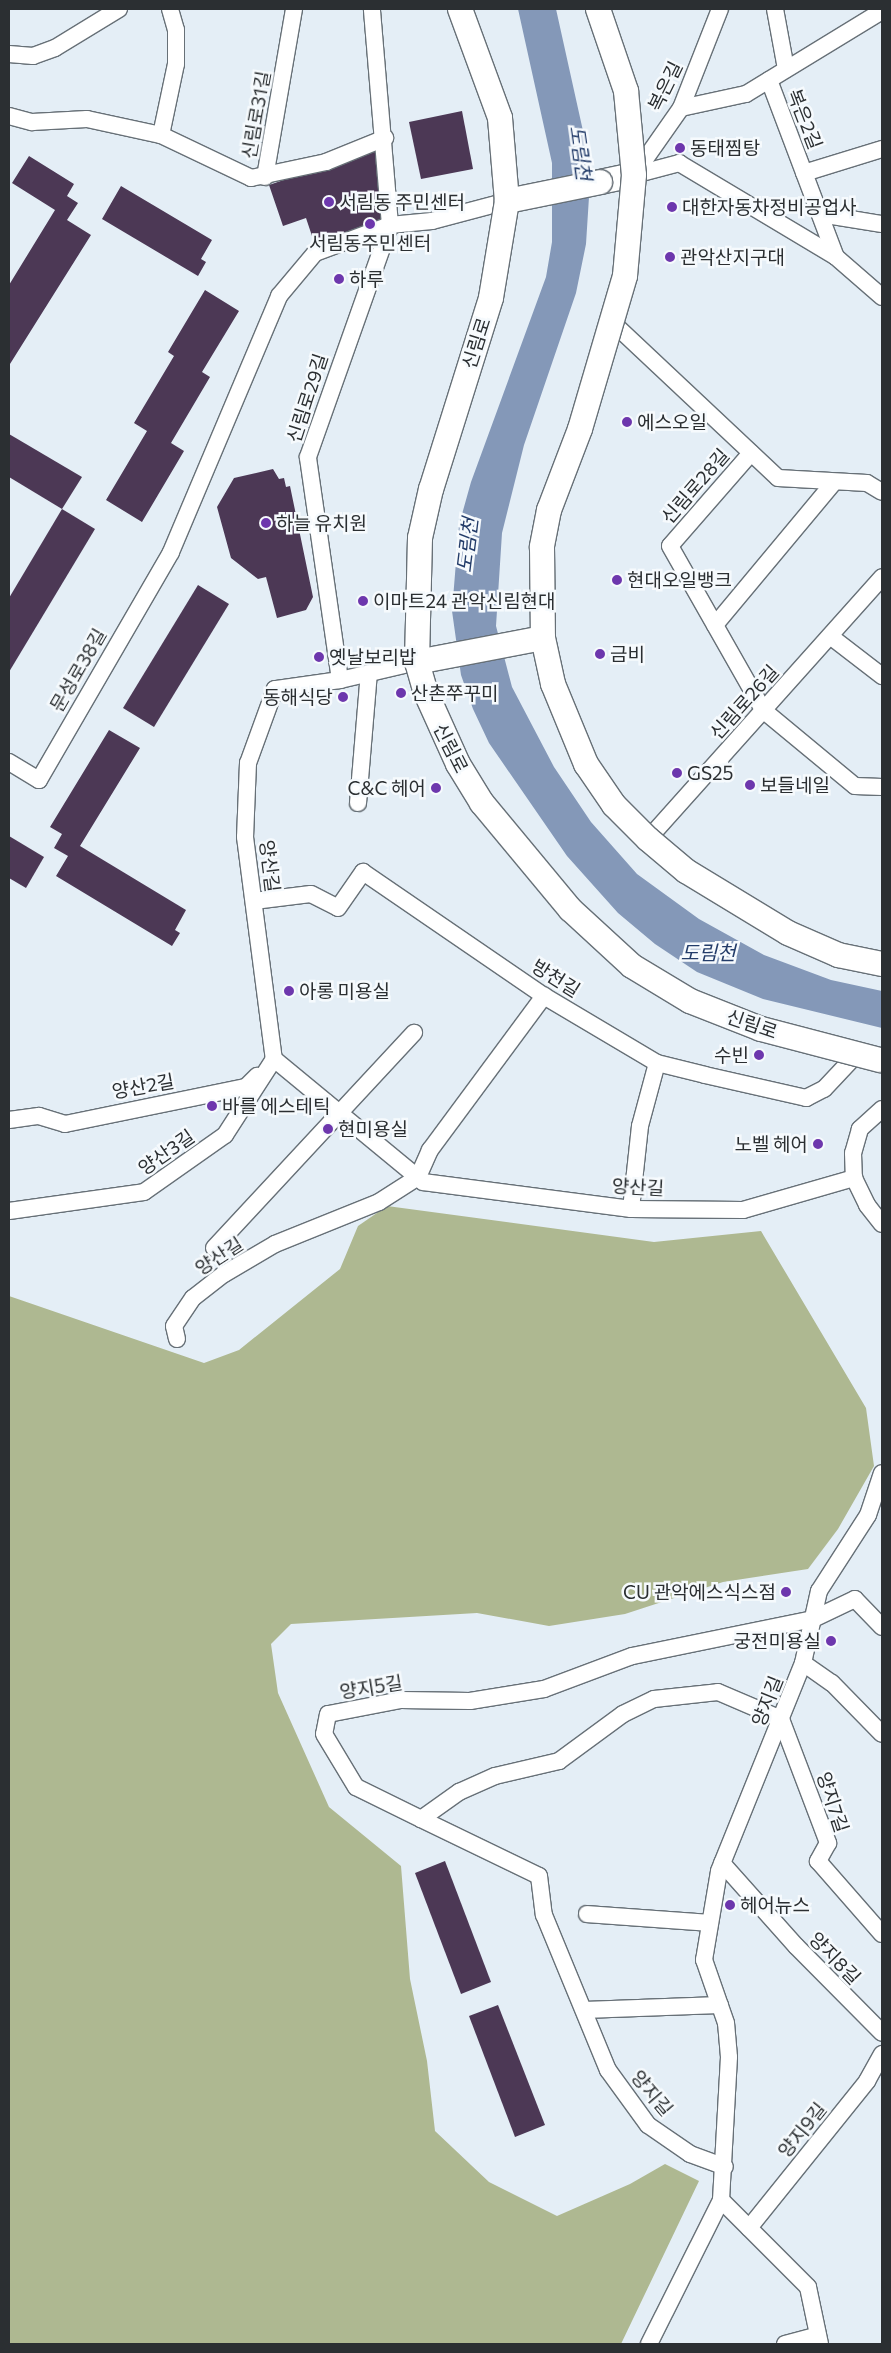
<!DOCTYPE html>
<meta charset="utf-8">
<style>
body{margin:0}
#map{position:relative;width:891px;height:2353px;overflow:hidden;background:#e4eef6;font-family:Commissioner,"Noto Sans KR",sans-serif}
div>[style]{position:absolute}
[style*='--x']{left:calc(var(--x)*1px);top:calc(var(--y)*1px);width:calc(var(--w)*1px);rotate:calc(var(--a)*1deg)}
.forest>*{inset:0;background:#aeb891}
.water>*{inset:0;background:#8498b8}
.building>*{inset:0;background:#4c3855}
.roads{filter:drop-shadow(1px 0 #677077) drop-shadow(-1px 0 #677077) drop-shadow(0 1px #677077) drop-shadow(0 -1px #677077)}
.street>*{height:16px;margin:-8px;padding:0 8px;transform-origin:8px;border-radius:8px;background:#fff}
.secondary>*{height:24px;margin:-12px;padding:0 12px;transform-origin:12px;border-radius:12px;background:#fff}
.bridges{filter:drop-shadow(1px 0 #677077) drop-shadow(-1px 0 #677077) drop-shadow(0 1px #677077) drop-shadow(0 -1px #677077)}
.secondary-bridge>*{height:24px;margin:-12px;padding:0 12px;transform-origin:12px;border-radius:12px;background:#fff}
.dots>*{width:14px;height:14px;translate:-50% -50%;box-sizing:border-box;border:2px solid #f6fafd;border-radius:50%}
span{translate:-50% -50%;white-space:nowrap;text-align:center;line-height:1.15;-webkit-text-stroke:5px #f6fafd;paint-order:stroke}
.street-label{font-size:19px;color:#2b2f32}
.poi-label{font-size:19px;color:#2b2f32}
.left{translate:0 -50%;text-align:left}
.right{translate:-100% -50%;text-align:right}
.water-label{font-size:20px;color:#233c69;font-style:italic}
.frame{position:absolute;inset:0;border:10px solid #2b2f32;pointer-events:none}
</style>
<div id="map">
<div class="forest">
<i style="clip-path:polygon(387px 1206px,654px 1242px,761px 1231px,866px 1408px,874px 1466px,838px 1529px,808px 1569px,723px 1582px,625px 1614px,549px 1626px,477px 1613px,291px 1624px,271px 1644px,278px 1693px,329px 1807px,401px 1866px,410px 1979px,427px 2061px,435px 2131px,489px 2182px,557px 2216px,630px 2184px,665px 2164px,699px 2181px,621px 2344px,9px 2344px,9px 1296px,204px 1363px,239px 1350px,340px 1269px,358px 1226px)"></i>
</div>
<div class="water">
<i style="clip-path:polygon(518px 9px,556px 9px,587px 149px,589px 197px,586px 244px,576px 293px,524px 445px,502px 533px,496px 626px,512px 687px,554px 767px,591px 822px,637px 874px,699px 919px,764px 955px,831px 980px,882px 991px,882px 1028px,763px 999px,697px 972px,655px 944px,618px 913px,567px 856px,489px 743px,473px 709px,461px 675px,452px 611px,459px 525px,471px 482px,546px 277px,552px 242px,552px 163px)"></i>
</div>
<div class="building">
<i style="clip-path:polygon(462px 111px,473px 169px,421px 179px,409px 122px)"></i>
<i style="clip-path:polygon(380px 147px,384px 222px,315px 245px,306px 218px,283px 226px,269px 185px)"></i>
<i style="clip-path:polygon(29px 156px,74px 184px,67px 196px,78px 203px,67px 220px,91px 235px,10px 364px,9px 285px,55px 210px,12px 183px)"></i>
<i style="clip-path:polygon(121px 186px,212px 240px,201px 259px,206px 262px,198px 276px,102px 219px)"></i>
<i style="clip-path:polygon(205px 290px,239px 311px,202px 372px,210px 377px,171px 443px,184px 451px,142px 522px,106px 500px,147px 431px,134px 423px,174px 356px,168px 352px)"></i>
<i style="clip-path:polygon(9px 434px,82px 477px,62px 509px,9px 477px)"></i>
<i style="clip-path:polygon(273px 469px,279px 479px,284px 478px,286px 487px,290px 486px,313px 597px,306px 610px,277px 618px,266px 577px,258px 579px,231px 558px,217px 507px,234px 478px)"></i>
<i style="clip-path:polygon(62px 509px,95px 529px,9px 672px,9px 598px)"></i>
<i style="clip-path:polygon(198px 585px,229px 604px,154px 727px,123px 708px)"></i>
<i style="clip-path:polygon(109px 730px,140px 748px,80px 846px,186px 910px,175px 930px,180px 933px,172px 946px,56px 876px,68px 856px,54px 848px,62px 834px,50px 827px)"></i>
<i style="clip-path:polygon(9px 836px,44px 857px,26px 888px,9px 878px)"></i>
<i style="clip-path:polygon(445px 1861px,491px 1982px,461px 1994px,415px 1873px)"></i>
<i style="clip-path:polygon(498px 2005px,545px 2125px,515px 2137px,469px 2016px)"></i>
</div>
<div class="roads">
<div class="street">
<i style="--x:775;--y:9;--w:61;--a:79.6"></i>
<i style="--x:9;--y:54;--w:24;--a:5"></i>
<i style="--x:33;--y:56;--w:23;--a:-20"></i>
<i style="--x:55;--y:48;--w:75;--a:-31.4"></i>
<i style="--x:769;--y:80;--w:189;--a:69.3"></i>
<i style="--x:681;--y:108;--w:66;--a:-12.2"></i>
<i style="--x:746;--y:94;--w:159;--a:-31.4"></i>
<i style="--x:9;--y:116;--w:24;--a:15"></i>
<i style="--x:32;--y:122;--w:55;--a:-3.1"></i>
<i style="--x:87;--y:119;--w:76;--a:12.2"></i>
<i style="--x:161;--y:135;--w:100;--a:25.5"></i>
<i style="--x:251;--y:178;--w:77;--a:-12"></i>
<i style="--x:326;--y:162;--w:64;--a:-22.1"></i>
<i style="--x:161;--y:135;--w:73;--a:-78.1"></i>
<i style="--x:176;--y:64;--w:34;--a:-90"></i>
<i style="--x:176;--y:30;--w:22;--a:-106"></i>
<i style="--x:804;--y:173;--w:82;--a:-17.1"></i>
<i style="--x:634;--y:175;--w:47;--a:-14.9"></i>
<i style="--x:679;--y:163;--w:183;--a:30.9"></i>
<i style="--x:836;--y:257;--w:61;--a:41"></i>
<i style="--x:634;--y:175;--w:82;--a:-55"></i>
<i style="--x:681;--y:108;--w:106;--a:-68.5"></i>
<i style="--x:265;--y:177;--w:170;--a:-80.2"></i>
<i style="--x:820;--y:214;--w:63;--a:9.2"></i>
<i style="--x:613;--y:323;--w:226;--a:43.2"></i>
<i style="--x:778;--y:478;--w:89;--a:3.2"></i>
<i style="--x:867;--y:483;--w:17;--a:31"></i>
<i style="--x:751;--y:453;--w:123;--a:131.1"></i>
<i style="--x:670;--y:546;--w:189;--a:60.4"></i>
<i style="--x:763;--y:710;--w:119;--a:39.6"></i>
<i style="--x:855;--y:786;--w:27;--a:2"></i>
<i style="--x:715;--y:625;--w:186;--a:-50.2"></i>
<i style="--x:830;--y:636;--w:66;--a:37.6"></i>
<i style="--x:417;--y:662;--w:79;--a:166.8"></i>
<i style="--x:340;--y:680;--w:66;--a:172.1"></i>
<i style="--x:275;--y:689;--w:79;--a:110"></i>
<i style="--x:248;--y:763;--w:74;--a:92.3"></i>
<i style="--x:245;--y:837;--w:224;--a:82.6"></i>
<i style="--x:274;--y:1059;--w:193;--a:39.5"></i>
<i style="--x:423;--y:1182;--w:210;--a:7.4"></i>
<i style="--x:631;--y:1209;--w:112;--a:0.5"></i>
<i style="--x:743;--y:1210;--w:116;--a:-16.1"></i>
<i style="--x:340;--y:680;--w:225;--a:-98.2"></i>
<i style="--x:308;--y:457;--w:246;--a:-70.5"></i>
<i style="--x:390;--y:225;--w:217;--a:-94.8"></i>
<i style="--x:9;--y:762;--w:35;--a:31"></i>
<i style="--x:39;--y:780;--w:263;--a:-59.9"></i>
<i style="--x:171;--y:552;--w:278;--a:-67.1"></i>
<i style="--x:279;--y:296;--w:56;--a:-50.1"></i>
<i style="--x:315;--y:253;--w:80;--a:-20.5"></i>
<i style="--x:390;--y:225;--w:42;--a:-5.4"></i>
<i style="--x:432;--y:221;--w:78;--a:-14.9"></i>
<i style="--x:358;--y:803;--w:130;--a:-85.2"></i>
<i style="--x:648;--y:839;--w:351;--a:-48.2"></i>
<i style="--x:254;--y:901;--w:57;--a:-7"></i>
<i style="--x:311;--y:894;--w:30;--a:27"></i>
<i style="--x:338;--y:908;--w:44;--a:-55.2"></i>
<i style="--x:363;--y:872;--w:219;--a:34.4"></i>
<i style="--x:544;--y:996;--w:131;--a:30.7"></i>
<i style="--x:657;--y:1063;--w:49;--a:14"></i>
<i style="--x:705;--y:1075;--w:104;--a:12.8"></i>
<i style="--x:806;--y:1098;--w:20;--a:-27"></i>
<i style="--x:824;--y:1089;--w:48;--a:-46.7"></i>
<i style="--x:882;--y:1109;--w:30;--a:138"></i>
<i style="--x:860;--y:1129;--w:25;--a:106"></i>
<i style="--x:853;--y:1153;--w:25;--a:88"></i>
<i style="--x:854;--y:1178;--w:30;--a:64"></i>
<i style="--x:867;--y:1205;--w:24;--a:52"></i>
<i style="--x:9;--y:1120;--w:30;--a:-8"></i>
<i style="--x:39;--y:1116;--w:27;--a:17"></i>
<i style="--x:65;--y:1124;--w:185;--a:-11.6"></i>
<i style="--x:246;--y:1087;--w:16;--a:-45"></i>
<i style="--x:631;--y:1209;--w:83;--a:-83.8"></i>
<i style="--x:640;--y:1126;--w:65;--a:-74.9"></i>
<i style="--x:9;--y:1211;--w:136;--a:-8"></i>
<i style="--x:144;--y:1192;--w:99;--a:-35.1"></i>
<i style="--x:225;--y:1135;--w:90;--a:-57.2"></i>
<i style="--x:214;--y:1248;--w:294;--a:-47.1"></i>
<i style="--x:177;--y:1339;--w:13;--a:-103"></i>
<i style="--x:174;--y:1326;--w:34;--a:-56"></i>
<i style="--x:193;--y:1298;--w:39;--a:-38"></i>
<i style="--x:224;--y:1274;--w:59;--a:-30.5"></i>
<i style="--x:275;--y:1244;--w:112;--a:-22"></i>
<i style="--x:379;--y:1202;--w:46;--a:-32.7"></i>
<i style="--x:418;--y:1177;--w:30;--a:-66"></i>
<i style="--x:430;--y:1150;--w:192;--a:-53.5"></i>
<i style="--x:882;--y:1627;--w:39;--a:-134"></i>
<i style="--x:855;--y:1599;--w:47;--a:154.5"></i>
<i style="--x:813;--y:1619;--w:185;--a:168.4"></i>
<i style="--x:632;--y:1656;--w:94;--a:159.4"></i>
<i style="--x:544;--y:1689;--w:75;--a:170.8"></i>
<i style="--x:470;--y:1701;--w:69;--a:-179.2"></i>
<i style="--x:401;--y:1700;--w:74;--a:169.1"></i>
<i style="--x:328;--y:1714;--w:20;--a:101"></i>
<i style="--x:324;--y:1734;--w:62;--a:58.9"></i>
<i style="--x:356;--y:1787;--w:72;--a:26.2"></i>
<i style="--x:421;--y:1819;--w:47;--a:-35.4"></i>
<i style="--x:459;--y:1792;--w:39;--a:-24"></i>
<i style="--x:495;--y:1776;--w:66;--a:-13.2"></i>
<i style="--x:559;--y:1761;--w:79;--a:-36.3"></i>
<i style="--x:623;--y:1714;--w:34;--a:-26"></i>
<i style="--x:654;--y:1699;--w:64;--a:-6.2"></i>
<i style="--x:718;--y:1692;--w:69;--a:23.2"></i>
<i style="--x:781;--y:1719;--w:133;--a:69.2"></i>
<i style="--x:828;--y:1843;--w:21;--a:119"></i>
<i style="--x:818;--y:1861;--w:97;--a:48.8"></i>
<i style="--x:803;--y:1663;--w:35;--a:35"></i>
<i style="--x:832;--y:1683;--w:71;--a:45.6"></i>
<i style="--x:421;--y:1819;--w:131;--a:25.8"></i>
<i style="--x:539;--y:1876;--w:39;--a:83"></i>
<i style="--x:544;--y:1915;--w:168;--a:67.6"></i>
<i style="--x:608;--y:2070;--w:68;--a:54"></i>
<i style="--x:648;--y:2125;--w:51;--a:34.6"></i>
<i style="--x:690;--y:2154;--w:37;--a:20"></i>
<i style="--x:722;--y:1863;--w:111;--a:48.3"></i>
<i style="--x:796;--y:1946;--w:122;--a:45.3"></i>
<i style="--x:587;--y:1914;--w:123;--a:4.2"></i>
<i style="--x:584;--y:2010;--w:136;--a:-2.1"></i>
<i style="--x:749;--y:2228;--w:189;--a:-51.2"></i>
<i style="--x:867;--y:2081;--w:31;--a:-61"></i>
<i style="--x:649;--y:2344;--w:161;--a:-63.4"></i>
<i style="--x:785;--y:2344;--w:34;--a:-15"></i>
<i style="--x:820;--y:2344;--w:58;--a:-101.9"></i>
<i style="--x:808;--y:2287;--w:123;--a:-135"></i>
<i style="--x:721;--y:2200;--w:143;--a:-86.8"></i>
<i style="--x:729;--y:2057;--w:34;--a:-95"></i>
<i style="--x:726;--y:2023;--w:67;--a:-109.2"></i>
<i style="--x:704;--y:1960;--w:90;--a:-80.4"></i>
<i style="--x:719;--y:1871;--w:224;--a:-68"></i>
<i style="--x:803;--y:1663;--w:74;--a:-77.5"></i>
<i style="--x:819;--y:1591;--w:90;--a:-57.2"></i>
<i style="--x:868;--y:1515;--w:44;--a:-71.6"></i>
</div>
<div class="secondary">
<i style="--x:600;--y:182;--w:35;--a:-12"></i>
</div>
</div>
<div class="bridges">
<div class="secondary-bridge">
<i style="--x:460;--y:9;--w:116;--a:69.8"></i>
<i style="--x:500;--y:118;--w:83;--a:85.2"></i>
<i style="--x:507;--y:201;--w:98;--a:99.4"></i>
<i style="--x:491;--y:298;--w:200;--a:107.4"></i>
<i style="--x:431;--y:489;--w:50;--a:102.7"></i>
<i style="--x:420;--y:538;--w:124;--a:91.4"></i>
<i style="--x:417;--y:662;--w:32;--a:74"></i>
<i style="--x:426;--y:693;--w:78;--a:65.7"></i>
<i style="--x:458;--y:764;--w:46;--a:58.4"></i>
<i style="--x:482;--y:803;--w:138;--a:50.3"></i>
<i style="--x:570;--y:909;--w:84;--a:42.6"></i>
<i style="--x:632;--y:966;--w:68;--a:31.1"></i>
<i style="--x:690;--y:1001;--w:76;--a:21.5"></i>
<i style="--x:761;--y:1029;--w:123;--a:14.6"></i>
<i style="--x:598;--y:9;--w:87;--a:71.1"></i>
<i style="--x:626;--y:91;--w:84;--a:84.6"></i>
<i style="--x:634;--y:175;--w:101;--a:95.1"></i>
<i style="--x:625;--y:276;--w:159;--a:106.4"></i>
<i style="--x:580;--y:429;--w:87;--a:110.9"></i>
<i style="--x:549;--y:510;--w:38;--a:101"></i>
<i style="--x:542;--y:547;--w:91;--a:89.4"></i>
<i style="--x:543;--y:638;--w:47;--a:77.7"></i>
<i style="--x:553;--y:684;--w:87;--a:67.6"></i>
<i style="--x:586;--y:764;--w:50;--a:55.7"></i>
<i style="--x:614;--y:805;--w:48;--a:45"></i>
<i style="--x:648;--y:839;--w:50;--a:40.1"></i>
<i style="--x:686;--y:871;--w:119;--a:31.3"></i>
<i style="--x:788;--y:933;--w:55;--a:23.7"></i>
<i style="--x:838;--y:955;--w:45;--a:11.6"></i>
<i style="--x:507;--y:201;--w:95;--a:-11.5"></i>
<i style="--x:417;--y:662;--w:128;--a:-10.8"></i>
</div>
</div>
<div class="dots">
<i style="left:680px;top:148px;background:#6d37ad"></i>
<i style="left:329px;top:202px;background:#6d37ad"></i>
<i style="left:672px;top:207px;background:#6d37ad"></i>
<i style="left:370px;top:224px;background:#6d37ad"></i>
<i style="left:670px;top:257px;background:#6d37ad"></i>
<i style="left:339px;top:279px;background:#6d37ad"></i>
<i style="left:627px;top:422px;background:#6d37ad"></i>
<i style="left:266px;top:523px;background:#6d37ad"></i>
<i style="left:617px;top:580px;background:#6d37ad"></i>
<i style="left:363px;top:601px;background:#6d37ad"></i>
<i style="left:600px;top:654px;background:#6d37ad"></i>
<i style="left:319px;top:657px;background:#6d37ad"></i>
<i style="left:401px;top:693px;background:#6d37ad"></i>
<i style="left:343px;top:697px;background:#6d37ad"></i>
<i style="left:677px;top:773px;background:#6d37ad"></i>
<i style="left:750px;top:785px;background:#6d37ad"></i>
<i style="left:436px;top:788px;background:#6d37ad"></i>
<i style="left:289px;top:991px;background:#6d37ad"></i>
<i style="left:759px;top:1055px;background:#6d37ad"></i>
<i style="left:212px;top:1106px;background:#6d37ad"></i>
<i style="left:328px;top:1129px;background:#6d37ad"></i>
<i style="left:818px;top:1144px;background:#6d37ad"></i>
<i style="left:786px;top:1592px;background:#6d37ad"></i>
<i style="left:831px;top:1641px;background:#6d37ad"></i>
<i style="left:730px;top:1905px;background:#6d37ad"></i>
</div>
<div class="street-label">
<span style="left:665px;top:86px;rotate:-64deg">복은길</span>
<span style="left:256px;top:115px;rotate:-80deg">신림로31길</span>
<span style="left:805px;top:119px;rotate:69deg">복은2길</span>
<span style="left:476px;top:343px;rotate:-72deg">신림로</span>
<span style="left:307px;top:398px;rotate:-72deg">신림로29길</span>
<span style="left:695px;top:486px;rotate:-49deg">신림로28길</span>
<span style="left:78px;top:670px;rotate:-60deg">문성로38길</span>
<span style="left:744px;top:702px;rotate:-48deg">신림로26길</span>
<span style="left:451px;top:748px;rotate:63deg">신림로</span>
<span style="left:270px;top:866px;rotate:83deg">양산길</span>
<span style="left:556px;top:978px;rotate:32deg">방천길</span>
<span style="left:752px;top:1024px;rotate:19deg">신림로</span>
<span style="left:143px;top:1086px;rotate:-10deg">양산2길</span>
<span style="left:166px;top:1152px;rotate:-35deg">양산3길</span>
<span style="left:638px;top:1187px;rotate:3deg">양산길</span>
<span style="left:219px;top:1256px;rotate:-33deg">양산길</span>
<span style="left:371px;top:1687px;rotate:-9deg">양지5길</span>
<span style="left:767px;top:1701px;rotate:-68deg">양지길</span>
<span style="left:833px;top:1802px;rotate:72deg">양지7길</span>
<span style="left:835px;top:1958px;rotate:46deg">양지8길</span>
<span style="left:652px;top:2093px;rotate:50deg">양지길</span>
<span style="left:802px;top:2130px;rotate:-51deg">양지9길</span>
</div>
<div class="poi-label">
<span class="left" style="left:690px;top:148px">동태찜탕</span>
<span class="left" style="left:339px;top:202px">서림동 주민센터</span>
<span class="left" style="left:682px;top:207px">대한자동차정비공업사</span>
<span style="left:370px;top:243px">서림동주민센터</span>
<span class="left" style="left:680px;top:257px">관악산지구대</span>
<span class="left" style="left:349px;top:279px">하루</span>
<span class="left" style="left:637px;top:422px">에스오일</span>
<span class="left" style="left:276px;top:523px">하늘 유치원</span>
<span class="left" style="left:627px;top:580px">현대오일뱅크</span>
<span class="left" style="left:373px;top:601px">이마트24 관악신림현대</span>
<span class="left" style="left:610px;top:654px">금비</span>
<span class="left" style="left:329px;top:657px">옛날보리밥</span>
<span class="left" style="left:411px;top:693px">산촌쭈꾸미</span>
<span class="right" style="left:333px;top:697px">동해식당</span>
<span class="left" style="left:687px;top:773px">GS25</span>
<span class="left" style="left:760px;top:785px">보들네일</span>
<span class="right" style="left:426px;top:788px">C&amp;C 헤어</span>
<span class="left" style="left:299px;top:991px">아롱 미용실</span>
<span class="right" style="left:749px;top:1055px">수빈</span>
<span class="left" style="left:222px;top:1106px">바를 에스테틱</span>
<span class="left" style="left:338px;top:1129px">현미용실</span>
<span class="right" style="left:808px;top:1144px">노벨 헤어</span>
<span class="right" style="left:776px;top:1592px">CU 관악에스식스점</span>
<span class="right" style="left:821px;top:1641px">궁전미용실</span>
<span class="left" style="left:740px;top:1905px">헤어뉴스</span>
</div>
<div class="water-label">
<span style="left:581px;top:153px;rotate:82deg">도림천</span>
<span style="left:467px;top:545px;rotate:-83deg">도림천</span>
<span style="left:708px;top:952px">도림천</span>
</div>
<div class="frame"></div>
</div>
